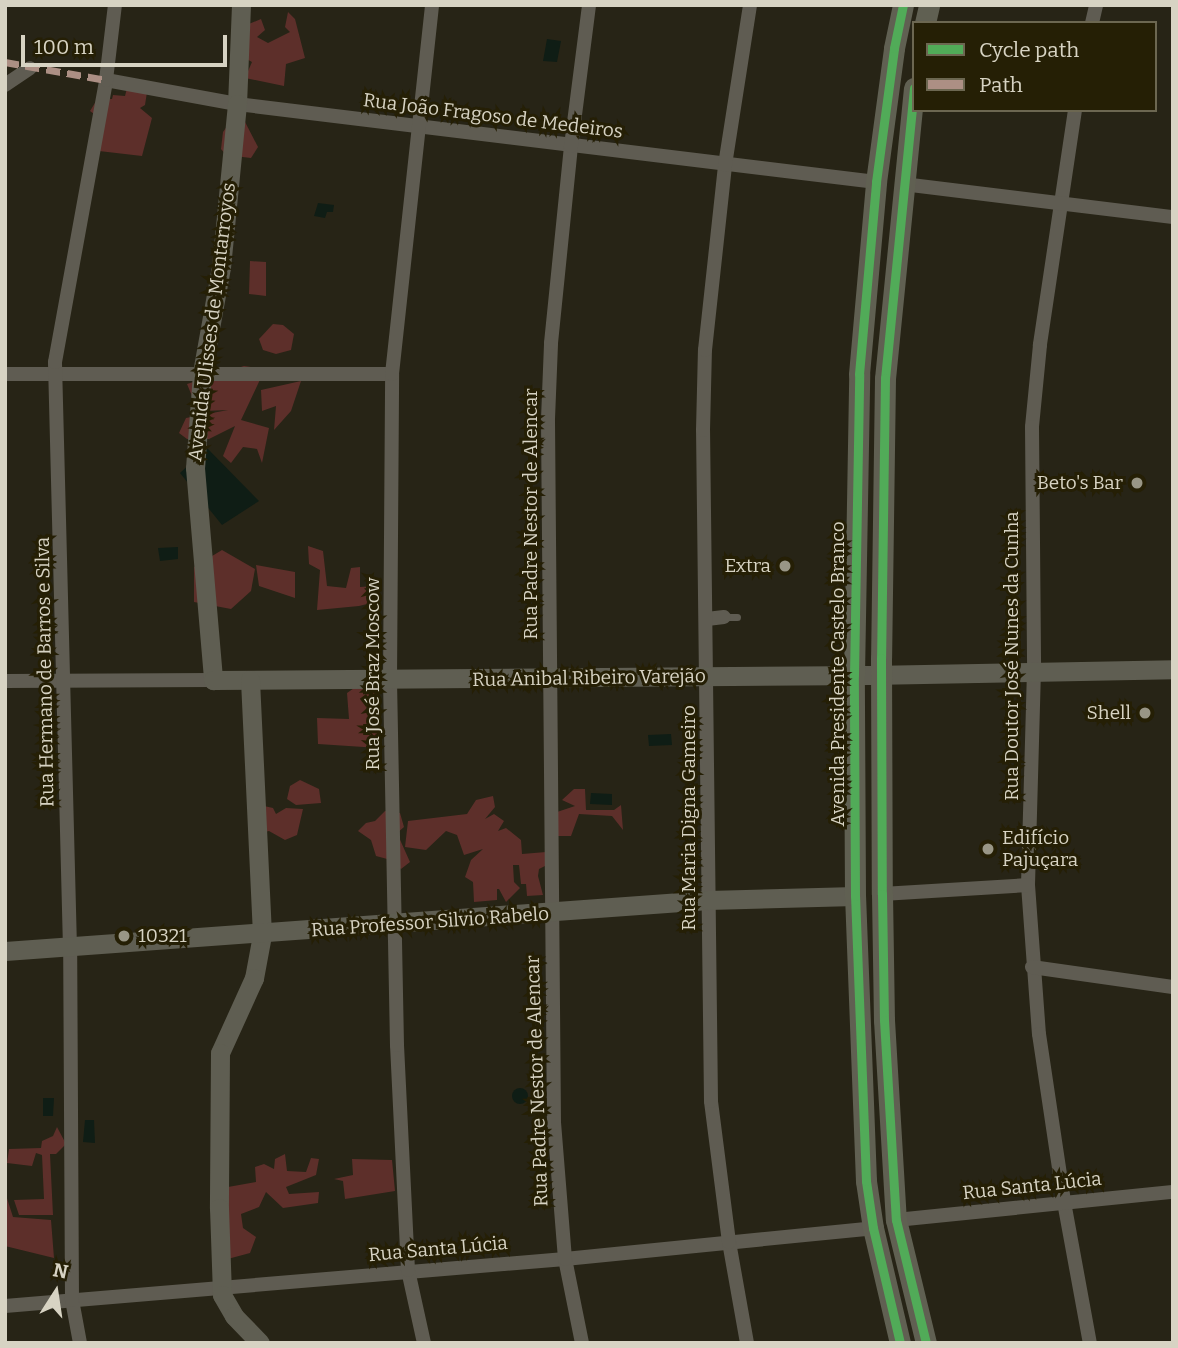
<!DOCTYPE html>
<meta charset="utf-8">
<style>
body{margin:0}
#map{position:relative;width:1178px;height:1348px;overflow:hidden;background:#272416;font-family:Bitter,serif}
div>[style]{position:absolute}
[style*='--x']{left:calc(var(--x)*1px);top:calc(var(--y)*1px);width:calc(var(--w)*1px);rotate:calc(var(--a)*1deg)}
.green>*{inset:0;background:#5d2f2a}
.water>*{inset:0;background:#0f1d15}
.round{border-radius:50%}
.lane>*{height:7px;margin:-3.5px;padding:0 3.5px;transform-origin:3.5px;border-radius:3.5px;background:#5f5c52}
.street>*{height:14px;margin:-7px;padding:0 7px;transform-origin:7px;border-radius:7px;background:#5f5c52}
.secondary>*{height:19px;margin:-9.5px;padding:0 9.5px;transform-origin:9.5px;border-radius:9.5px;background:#5f5e52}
.primary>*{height:21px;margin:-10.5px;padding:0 10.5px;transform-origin:10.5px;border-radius:10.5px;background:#606052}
.quiet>*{height:7px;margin-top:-3.5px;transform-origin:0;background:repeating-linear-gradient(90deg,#ac8f84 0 14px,transparent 0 21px)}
.cycleway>*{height:9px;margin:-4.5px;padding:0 4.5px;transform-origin:4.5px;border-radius:4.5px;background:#51ab58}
.dots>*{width:19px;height:19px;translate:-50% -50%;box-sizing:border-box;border:4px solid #251f05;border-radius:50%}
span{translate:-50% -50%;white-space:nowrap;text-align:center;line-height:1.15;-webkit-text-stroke:6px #251f05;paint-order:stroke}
.street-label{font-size:19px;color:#d7d3c3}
.poi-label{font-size:19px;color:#d7d3c3}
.right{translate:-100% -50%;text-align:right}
.left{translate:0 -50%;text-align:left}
.frame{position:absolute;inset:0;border:7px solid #d7d3c3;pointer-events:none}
.legend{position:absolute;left:912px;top:21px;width:245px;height:91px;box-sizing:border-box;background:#251f05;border:2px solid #6c6751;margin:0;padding:9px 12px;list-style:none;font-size:21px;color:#d7d3c3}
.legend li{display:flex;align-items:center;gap:14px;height:35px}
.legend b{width:35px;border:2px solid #6c6751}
.north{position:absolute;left:21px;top:1257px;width:70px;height:70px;-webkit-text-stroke:5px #251f05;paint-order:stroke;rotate:12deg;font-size:19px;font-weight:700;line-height:28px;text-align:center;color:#d7d3c3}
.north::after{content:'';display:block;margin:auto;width:24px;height:32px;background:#d7d3c3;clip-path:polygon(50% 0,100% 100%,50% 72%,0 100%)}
.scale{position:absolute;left:21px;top:35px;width:206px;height:32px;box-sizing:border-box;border:4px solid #d7d3c3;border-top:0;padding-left:9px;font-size:21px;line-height:24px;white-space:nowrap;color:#d7d3c3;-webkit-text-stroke:5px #251f05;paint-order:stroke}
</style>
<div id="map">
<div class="green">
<i style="clip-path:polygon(288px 12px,295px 19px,305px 58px,286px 64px,284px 86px,245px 78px,252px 62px,243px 57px,244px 26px,261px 19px,265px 30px,257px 37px,268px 43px,290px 32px,285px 27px)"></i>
<i style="clip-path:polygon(127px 88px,147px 92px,145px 105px,140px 108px,152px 118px,142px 156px,99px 151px,102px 120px,90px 111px,98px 98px,112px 99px,113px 95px,125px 96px)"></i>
<i style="clip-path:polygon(243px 118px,258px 147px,251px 158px,226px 155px,221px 149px,223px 132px,228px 125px)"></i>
<i style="clip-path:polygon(250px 261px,266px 262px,266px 296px,249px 294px)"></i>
<i style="clip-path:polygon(273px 324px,283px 325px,294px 334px,291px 350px,276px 354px,263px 350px,259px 339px)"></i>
<i style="clip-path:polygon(244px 366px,265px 369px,241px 420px,269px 428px,262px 463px,257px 449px,243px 447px,231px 463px,223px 456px,235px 426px,209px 439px,187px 439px,179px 433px,186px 418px,228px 410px,203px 411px,194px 401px,187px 384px)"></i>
<i style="clip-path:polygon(301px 381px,291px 411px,274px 430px,276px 406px,262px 411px,261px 390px)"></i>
<i style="clip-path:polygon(308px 546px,323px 551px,327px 586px,346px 588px,351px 568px,360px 567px,360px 587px,376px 586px,380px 594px,379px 601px,359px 606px,317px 610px,320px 570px,309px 564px)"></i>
<i style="clip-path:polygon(222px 550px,255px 569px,251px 591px,231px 609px,194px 602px,194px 567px)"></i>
<i style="clip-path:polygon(256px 565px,295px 572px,295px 598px,259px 586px)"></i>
<i style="clip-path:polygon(379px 685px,379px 748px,318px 744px,317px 718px,349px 719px,347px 693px,357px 686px)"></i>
<i style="clip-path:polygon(300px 780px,319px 789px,321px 803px,296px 805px,287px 799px,290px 786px)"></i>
<i style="clip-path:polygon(574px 789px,585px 789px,586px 810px,614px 810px,621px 805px,623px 830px,612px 816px,579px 814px,571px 836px,557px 836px,557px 812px,575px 806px,562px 800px)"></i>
<i style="clip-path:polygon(493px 796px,495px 807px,485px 819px,494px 814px,504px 821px,498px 831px,506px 828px,521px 840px,522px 854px,546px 852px,547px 865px,539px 869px,538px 876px,543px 895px,527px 896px,526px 884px,521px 884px,519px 865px,513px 865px,514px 882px,520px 888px,506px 902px,499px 889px,497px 889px,497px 900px,474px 902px,473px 882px,465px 877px,471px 860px,483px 849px,464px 855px,457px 835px,446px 831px,426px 850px,405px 847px,408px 821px,467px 814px,476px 800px)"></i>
<i style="clip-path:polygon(264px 806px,273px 808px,276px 814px,286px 808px,303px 809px,297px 835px,285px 840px,269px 831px,250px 835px)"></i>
<i style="clip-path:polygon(385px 811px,400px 813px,404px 827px,397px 833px,410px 862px,401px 869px,391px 860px,376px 856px,371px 840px,358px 831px,366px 823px,375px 821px)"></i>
<i style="clip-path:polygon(57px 1127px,66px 1144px,56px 1154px,50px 1154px,53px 1215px,19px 1215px,14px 1200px,44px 1199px,42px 1155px,36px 1153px,32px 1166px,7px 1163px,9px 1149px,41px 1148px,42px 1141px,53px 1136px)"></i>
<i style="clip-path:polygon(285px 1154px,287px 1171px,306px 1172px,311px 1158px,319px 1159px,316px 1175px,286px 1187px,289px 1194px,319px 1192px,318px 1203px,283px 1208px,266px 1192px,259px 1207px,241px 1214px,243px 1228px,256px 1237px,250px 1253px,224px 1260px,228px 1187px,256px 1182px,255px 1167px,264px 1164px,274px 1169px,275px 1159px)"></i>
<i style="clip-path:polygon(352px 1159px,392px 1160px,395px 1191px,345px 1199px,343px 1181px,334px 1179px,353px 1175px)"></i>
<i style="clip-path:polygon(5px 1192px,13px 1217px,51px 1220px,54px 1258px,5px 1246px)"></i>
</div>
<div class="water">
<i style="clip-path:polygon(547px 39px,561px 41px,557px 62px,543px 61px)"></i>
<i style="clip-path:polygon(318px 203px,334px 205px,333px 212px,327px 212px,325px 218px,314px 216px)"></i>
<i style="clip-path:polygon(207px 448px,259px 501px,222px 525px,180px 473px)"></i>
<i style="clip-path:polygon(178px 547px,178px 559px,160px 561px,158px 548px)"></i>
<i style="clip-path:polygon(671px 734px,672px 745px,649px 746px,648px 735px)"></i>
<i style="clip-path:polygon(591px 793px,612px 794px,612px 805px,590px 804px)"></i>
<i class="round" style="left:512px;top:1088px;width:16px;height:16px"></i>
<i style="clip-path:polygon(43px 1098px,54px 1098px,53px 1116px,43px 1116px)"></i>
<i style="clip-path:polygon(85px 1120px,94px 1120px,95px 1143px,83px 1142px)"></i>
</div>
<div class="lane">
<i style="--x:724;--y:617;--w:13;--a:0"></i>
</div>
<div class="street">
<i style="--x:1092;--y:23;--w:18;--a:-77"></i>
<i style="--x:106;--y:80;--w:133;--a:10.4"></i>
<i style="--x:237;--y:104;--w:644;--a:6.96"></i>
<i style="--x:5;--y:85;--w:30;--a:-34"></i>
<i style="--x:1075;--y:110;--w:238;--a:98.5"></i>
<i style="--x:1040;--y:345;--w:82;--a:95.6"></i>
<i style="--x:1032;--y:427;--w:243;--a:89.5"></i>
<i style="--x:1034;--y:670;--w:215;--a:91.6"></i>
<i style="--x:1028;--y:885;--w:149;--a:85.8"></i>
<i style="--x:1039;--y:1034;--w:170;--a:81.5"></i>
<i style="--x:1064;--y:1202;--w:143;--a:79.6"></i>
<i style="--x:903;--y:184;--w:272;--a:7"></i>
<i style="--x:5;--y:374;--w:387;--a:0"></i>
<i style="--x:707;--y:619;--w:17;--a:-7"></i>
<i style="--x:5;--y:681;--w:208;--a:-0.3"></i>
<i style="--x:882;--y:894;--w:146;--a:-3.5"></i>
<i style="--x:1032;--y:967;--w:142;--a:8.1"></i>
<i style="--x:896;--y:1220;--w:278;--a:-5.8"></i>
<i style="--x:5;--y:1306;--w:562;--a:-4.8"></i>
<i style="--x:565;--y:1259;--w:310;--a:-5.7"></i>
<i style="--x:80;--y:1343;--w:44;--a:-100.5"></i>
<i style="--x:72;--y:1300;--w:352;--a:-90.3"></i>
<i style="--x:70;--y:948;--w:586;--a:-91.47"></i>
<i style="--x:55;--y:362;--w:287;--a:-79.7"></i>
<i style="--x:106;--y:80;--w:76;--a:-83.2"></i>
<i style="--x:424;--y:1343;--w:75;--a:-102.4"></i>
<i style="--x:408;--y:1270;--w:225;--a:-92.8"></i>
<i style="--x:397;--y:1045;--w:365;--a:-91.1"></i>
<i style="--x:390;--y:680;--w:306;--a:-89.6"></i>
<i style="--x:392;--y:374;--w:371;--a:-83.8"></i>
<i style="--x:582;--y:1343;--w:86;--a:-101.4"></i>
<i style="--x:565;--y:1259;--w:136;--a:-94.6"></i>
<i style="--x:554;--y:1123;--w:704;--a:-90.49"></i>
<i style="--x:548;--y:419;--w:76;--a:-87.7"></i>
<i style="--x:551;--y:343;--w:198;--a:-84.2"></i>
<i style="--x:571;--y:146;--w:142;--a:-82.7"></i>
<i style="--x:747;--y:1343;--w:103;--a:-100.1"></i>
<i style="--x:729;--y:1242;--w:142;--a:-97.3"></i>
<i style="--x:711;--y:1101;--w:671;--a:-90.68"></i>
<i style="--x:703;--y:430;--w:80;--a:-88.6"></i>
<i style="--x:705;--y:350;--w:186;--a:-83.8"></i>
<i style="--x:725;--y:165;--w:162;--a:-81.1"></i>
</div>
<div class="secondary">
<i style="--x:241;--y:5;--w:99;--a:92.3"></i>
<i style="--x:237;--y:104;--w:164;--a:95.6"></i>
<i style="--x:221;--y:267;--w:108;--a:100.2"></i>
<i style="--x:202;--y:373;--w:95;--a:94.2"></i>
<i style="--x:195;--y:468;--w:213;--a:85.1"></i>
<i style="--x:213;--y:680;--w:657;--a:-0.44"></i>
<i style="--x:870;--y:675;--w:303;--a:-1.1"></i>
<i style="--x:250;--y:680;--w:255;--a:87.3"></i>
<i style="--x:262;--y:935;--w:44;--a:100.5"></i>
<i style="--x:254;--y:978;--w:82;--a:114.4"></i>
<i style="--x:220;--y:1053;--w:155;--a:90.4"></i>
<i style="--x:219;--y:1208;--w:87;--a:88"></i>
<i style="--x:222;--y:1295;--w:24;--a:60"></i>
<i style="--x:234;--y:1316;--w:37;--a:46"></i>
<i style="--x:5;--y:951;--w:705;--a:-4.15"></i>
<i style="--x:708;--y:900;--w:147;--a:-1.6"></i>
</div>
<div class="primary">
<i style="--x:925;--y:23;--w:18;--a:-77"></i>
<i style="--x:914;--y:88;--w:291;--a:95.7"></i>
<i style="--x:885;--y:378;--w:280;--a:90.8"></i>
<i style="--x:881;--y:658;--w:236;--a:89.8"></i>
<i style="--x:882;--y:894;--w:126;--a:89.1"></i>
<i style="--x:884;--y:1020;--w:200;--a:86.6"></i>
<i style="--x:896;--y:1220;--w:127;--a:76.3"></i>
<i style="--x:900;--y:1343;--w:118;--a:-103.2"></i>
<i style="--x:873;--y:1228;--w:48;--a:-98.5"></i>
<i style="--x:866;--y:1181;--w:285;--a:-92.2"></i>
<i style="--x:855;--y:896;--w:221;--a:-90.3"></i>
<i style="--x:854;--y:675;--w:301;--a:-89"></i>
<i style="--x:859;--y:374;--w:193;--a:-84.9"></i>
<i style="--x:876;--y:182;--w:135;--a:-82.3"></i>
<i style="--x:894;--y:48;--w:44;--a:-78.2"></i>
</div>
<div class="quiet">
<i style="--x:5;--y:62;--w:103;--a:10.1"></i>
</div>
<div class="cycleway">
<i style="--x:914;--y:88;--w:291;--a:95.7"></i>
<i style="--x:885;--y:378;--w:280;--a:90.8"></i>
<i style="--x:881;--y:658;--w:236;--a:89.8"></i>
<i style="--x:882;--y:894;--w:126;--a:89.1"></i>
<i style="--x:884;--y:1020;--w:200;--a:86.6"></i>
<i style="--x:896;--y:1220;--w:127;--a:76.3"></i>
<i style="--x:900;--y:1343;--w:118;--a:-103.2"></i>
<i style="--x:873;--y:1228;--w:48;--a:-98.5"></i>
<i style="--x:866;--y:1181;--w:285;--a:-92.2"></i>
<i style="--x:855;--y:896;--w:221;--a:-90.3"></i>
<i style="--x:854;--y:675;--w:301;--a:-89"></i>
<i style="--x:859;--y:374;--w:193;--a:-84.9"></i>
<i style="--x:876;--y:182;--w:135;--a:-82.3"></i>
<i style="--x:894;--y:48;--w:44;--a:-78.2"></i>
</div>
<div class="dots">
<i style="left:1137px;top:483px;background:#999686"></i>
<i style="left:785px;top:566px;background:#999686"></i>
<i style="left:1145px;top:713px;background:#999686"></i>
<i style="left:988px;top:849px;background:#999686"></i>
<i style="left:124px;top:936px;background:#999686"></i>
</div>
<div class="street-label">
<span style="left:493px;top:116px;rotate:7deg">Rua João Fragoso de Medeiros</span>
<span style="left:212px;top:322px;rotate:-83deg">Avenida Ulisses de Montarroyos</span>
<span style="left:531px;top:514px;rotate:-90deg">Rua Padre Nestor de Alencar</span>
<span style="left:1012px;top:656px;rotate:-90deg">Rua Doutor José Nunes da Cunha</span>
<span style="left:45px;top:672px;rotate:-91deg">Rua Hermano de Barros e Silva</span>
<span style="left:373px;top:674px;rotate:-90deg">Rua José Braz Moscow</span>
<span style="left:838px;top:674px;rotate:-90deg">Avenida Presidente Castelo Branco</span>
<span style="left:589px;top:678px;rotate:-1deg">Rua Anibal Ribeiro Varejão</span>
<span style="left:689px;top:818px;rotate:-90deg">Rua Maria Digna Gameiro</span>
<span style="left:430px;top:922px;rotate:-4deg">Rua Professor Silvio Rabelo</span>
<span style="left:537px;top:1081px;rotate:-92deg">Rua Padre Nestor de Alencar</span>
<span style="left:1032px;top:1186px;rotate:-6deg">Rua Santa Lúcia</span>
<span style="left:438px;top:1249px;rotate:-5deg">Rua Santa Lúcia</span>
</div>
<div class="poi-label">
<span class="right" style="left:1123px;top:483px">Beto's Bar</span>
<span class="right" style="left:771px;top:566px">Extra</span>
<span class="right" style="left:1131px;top:713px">Shell</span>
<span class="left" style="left:1002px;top:849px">Edifício<br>Pajuçara</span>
<span class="left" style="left:138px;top:936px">10321</span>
</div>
<div class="frame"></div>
<ul class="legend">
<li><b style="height:9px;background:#51ab58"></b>Cycle path</li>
<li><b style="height:9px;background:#ac8f84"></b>Path</li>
</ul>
<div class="north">N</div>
<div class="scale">100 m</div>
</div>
